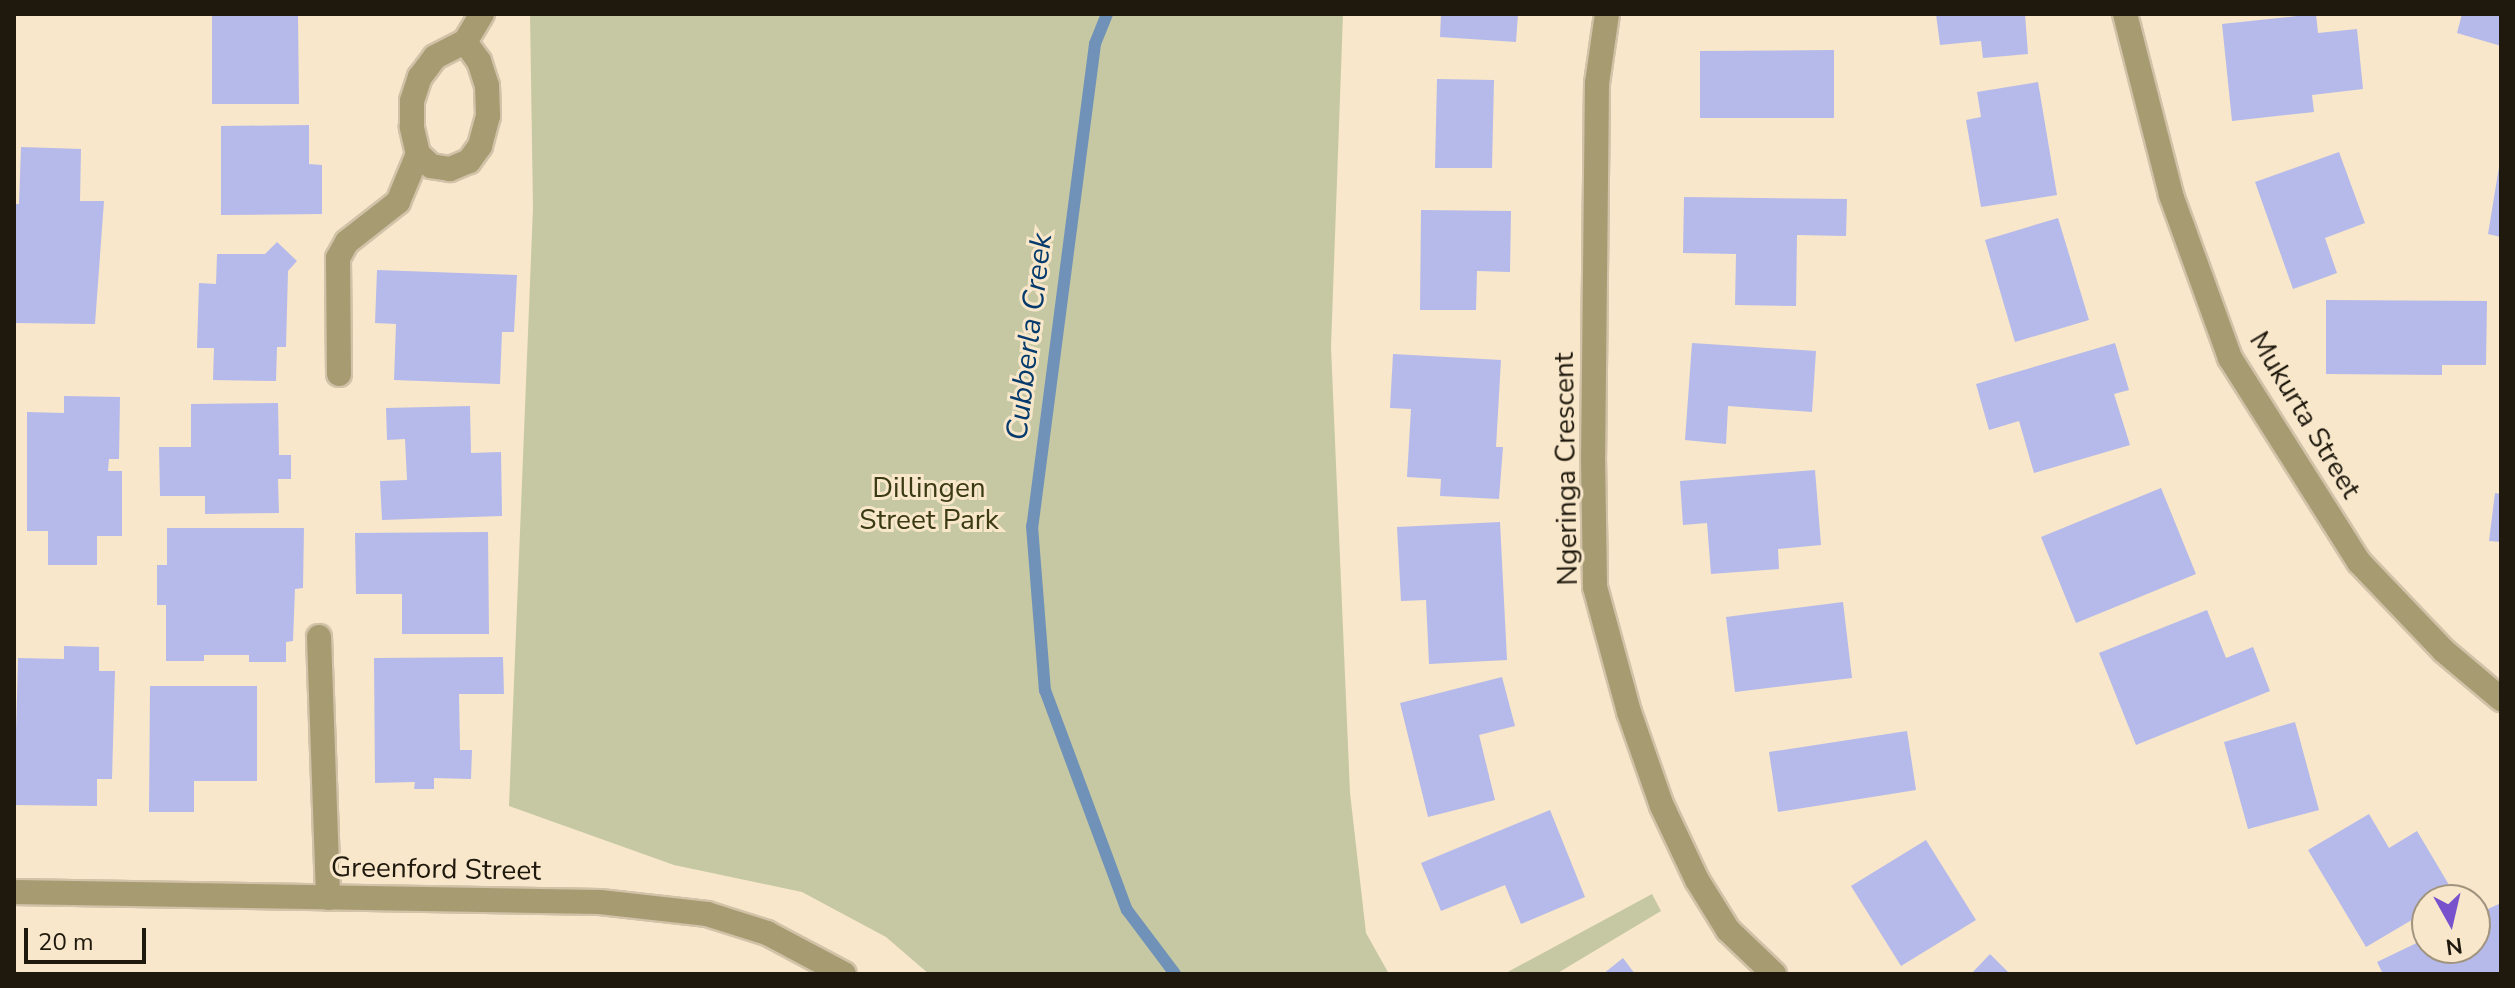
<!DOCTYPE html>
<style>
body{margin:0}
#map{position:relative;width:2515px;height:988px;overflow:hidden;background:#f8e7ca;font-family:"Nunito Sans",sans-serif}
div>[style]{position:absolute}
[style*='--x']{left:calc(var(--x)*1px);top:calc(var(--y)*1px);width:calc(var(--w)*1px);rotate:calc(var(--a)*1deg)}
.green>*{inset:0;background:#c5c8a2}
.stream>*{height:12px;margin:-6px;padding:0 6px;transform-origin:6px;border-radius:6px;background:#7092b8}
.building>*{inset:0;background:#b5baea}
.roads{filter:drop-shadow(2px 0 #d1c2a8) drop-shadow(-2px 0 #d1c2a8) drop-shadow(0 2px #d1c2a8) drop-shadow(0 -2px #d1c2a8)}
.minor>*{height:24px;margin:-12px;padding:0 12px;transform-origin:12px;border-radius:12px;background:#a79b72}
span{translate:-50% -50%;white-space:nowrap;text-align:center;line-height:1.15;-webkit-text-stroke:6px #f8e7ca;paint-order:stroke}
.street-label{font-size:28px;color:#1e180d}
.park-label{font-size:28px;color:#3a3b13}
.water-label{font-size:30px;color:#053b6c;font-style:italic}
.frame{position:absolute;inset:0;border:16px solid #1e180d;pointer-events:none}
.north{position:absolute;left:2411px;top:884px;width:80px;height:80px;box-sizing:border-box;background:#f8e7ca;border:2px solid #a1947e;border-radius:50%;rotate:172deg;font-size:22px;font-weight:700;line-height:32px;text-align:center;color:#1e180d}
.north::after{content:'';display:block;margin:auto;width:28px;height:36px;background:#7752cc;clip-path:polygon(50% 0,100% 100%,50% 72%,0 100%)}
.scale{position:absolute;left:24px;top:928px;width:122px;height:36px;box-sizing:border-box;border:4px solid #1e180d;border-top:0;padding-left:10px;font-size:24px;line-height:28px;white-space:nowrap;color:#1e180d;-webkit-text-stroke:6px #f8e7ca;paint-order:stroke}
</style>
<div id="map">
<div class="green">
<i style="clip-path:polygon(530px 14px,1343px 14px,1331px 347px,1350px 793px,1366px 933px,1389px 974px,929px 974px,886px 937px,802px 892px,674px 865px,509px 806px,533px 208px)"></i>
<i style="clip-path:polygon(1652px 894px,1661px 911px,1556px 974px,1504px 974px)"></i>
</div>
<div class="stream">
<i style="--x:1107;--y:14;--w:32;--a:112"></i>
<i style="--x:1095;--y:44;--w:486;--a:97.4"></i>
<i style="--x:1032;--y:526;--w:165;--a:85.5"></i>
<i style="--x:1045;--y:690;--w:235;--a:69.6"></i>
<i style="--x:1127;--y:910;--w:80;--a:53.1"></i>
</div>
<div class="building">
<i style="clip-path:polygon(212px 14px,298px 14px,299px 104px,212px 104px)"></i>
<i style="clip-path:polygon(1441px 14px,1518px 14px,1516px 42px,1440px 37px)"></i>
<i style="clip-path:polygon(1936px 14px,2025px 14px,2028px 54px,1983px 58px,1981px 41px,1940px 45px)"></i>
<i style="clip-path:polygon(2316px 14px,2318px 33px,2357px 29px,2363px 89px,2312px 95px,2314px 112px,2232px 121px,2222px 24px)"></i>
<i style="clip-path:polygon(2462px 14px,2501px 14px,2501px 46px,2457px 33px)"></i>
<i style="clip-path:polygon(1834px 50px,1834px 118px,1700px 118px,1700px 51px)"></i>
<i style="clip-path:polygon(1437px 79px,1494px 80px,1492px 168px,1435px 168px)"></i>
<i style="clip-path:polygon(2038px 82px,2057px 195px,1981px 207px,1966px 120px,1981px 117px,1977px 92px)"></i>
<i style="clip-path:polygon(309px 125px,309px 164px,322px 165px,322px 214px,221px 215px,221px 126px)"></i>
<i style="clip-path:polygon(21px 147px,81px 149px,80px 201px,104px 201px,95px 324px,14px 323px,14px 204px,19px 204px)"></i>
<i style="clip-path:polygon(2339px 152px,2365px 223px,2325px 238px,2337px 273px,2293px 289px,2255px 182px)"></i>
<i style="clip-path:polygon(2499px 167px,2501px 167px,2501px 237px,2488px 234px)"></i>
<i style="clip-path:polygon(1684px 197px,1847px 199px,1846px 236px,1797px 235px,1796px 306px,1735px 305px,1736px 254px,1683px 253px)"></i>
<i style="clip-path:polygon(1421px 210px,1511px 211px,1510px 272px,1477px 271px,1476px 310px,1420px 310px)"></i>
<i style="clip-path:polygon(2058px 218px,2089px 320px,2015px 342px,1985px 240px)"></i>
<i style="clip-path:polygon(277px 242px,297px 261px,288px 271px,286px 347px,277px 347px,276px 381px,213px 380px,214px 348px,197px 348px,199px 283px,216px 284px,217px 254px,265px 254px)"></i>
<i style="clip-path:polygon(377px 270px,517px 275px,514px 332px,502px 332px,500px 384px,394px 380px,396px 324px,375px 323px)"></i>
<i style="clip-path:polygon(2326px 300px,2487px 301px,2486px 365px,2442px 365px,2442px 375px,2326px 374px)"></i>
<i style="clip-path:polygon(1692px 343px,1816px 351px,1812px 412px,1728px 406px,1726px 444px,1685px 440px)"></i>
<i style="clip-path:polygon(2115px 343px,2129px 390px,2114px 394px,2130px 445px,2034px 473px,2019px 421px,1989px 430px,1976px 384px)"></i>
<i style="clip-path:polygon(1393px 354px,1501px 360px,1496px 447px,1503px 447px,1499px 499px,1440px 496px,1441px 479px,1407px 477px,1411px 409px,1390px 408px)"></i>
<i style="clip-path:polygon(64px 396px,120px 397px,119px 459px,109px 459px,108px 471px,122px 471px,122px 536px,97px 536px,97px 565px,48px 565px,48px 531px,27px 531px,27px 412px,64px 413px)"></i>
<i style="clip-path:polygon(278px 403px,279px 455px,291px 455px,291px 479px,278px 479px,279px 513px,205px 514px,205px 496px,160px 496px,159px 447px,191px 447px,191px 404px)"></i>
<i style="clip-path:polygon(470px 406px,471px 453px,501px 452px,502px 516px,382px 520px,380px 481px,407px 480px,405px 439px,387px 440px,386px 408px)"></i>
<i style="clip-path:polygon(1815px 470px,1821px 545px,1778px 549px,1779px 569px,1711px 574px,1707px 523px,1683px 525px,1680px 481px)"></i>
<i style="clip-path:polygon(2161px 488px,2196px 574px,2076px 623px,2041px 537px)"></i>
<i style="clip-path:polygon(2495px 493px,2501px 494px,2501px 542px,2489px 541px)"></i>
<i style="clip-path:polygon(1500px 522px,1507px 660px,1429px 664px,1426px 600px,1401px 601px,1397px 527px)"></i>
<i style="clip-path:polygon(167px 528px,304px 528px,303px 588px,295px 589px,293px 641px,286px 642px,286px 662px,249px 662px,249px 655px,204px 655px,204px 661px,166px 661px,166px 605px,157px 605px,157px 565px,167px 565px)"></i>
<i style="clip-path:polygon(488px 532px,489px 634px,402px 634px,402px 594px,356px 594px,355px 533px)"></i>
<i style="clip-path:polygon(1843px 602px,1852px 678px,1735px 692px,1726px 617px)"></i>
<i style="clip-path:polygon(2207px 610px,2226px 658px,2253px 647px,2270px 691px,2136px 745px,2099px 653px)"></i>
<i style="clip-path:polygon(64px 646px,99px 647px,99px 671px,115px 671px,112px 779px,97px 779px,97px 806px,14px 805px,18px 658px,64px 659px)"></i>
<i style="clip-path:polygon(503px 657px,504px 694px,459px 694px,460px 750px,472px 750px,471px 779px,434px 778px,434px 789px,414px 789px,415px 782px,375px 783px,374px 658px)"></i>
<i style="clip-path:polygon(1502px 677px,1515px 726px,1479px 735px,1495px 800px,1428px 817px,1400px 703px)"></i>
<i style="clip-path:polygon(150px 686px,257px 686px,257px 781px,194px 781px,194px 812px,149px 812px)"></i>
<i style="clip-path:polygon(2295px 722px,2319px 810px,2248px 829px,2224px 742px)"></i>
<i style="clip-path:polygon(1907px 731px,1916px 790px,1778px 812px,1769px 752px)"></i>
<i style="clip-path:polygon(1550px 810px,1585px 897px,1521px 924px,1505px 885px,1441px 911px,1421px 863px)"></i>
<i style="clip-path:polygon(2369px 814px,2389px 848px,2417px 831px,2455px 895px,2446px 900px,2427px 900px,2427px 911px,2366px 947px,2308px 850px)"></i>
<i style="clip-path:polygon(1926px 840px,1976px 920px,1901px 966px,1851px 886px)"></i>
<i style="clip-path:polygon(2501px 903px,2501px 974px,2383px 974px,2377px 962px,2427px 938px,2427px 948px,2475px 948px,2475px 915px)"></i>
<i style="clip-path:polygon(1990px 954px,2010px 974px,1971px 974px)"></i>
<i style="clip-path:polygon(1623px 958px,1635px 974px,1603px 974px)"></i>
</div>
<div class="roads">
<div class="minor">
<i style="--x:1607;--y:14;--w:70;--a:98.2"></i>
<i style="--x:1597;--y:83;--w:374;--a:90.6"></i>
<i style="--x:1593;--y:457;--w:130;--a:89.1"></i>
<i style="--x:1595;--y:587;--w:130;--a:74.8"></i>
<i style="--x:1629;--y:712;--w:100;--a:70.7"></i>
<i style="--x:1662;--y:806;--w:82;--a:64.7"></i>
<i style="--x:1697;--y:880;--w:59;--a:58.2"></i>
<i style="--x:1728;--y:930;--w:64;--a:43.7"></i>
<i style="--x:2125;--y:14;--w:187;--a:75.7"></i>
<i style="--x:2171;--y:195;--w:173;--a:70.1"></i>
<i style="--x:2230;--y:358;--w:241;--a:57.7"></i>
<i style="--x:2359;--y:562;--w:123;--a:46.3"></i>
<i style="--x:2444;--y:651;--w:75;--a:40.1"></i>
<i style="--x:465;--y:42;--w:24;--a:54"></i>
<i style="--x:479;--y:61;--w:26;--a:72"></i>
<i style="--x:487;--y:86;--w:30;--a:88"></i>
<i style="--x:488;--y:116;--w:31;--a:105"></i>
<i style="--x:480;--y:146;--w:19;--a:126"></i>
<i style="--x:469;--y:161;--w:21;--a:157"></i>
<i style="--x:450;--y:169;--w:19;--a:-171"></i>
<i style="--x:431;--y:166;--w:18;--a:-137"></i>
<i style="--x:418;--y:154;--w:28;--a:-103"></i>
<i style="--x:412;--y:127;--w:26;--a:-90"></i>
<i style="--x:412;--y:101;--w:25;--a:-72"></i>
<i style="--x:420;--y:77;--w:25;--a:-53"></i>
<i style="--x:435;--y:57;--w:34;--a:-27"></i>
<i style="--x:465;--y:42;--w:33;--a:-59"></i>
<i style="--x:339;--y:374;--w:116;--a:-90.5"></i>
<i style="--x:338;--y:258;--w:18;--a:-61"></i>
<i style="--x:347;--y:242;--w:65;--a:-38.1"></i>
<i style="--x:398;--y:202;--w:52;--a:-67.4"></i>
<i style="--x:319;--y:637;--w:261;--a:88"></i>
<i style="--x:14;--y:892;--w:586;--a:0.98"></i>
<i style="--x:600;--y:902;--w:108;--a:6.4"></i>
<i style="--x:707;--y:914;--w:63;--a:17.6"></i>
<i style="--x:767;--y:933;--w:87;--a:28"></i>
</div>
</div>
<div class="street-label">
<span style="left:2305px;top:415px;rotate:59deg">Mukurta Street</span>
<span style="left:1566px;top:469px;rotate:-91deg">Ngeringa Crescent</span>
<span style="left:436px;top:869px;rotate:1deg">Greenford Street</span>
</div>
<div class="park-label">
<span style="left:929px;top:504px">Dillingen<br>Street Park</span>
</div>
<div class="water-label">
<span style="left:1030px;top:337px;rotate:-83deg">Cubberla Creek</span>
</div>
<div class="frame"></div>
<div class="north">N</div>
<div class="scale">20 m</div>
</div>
